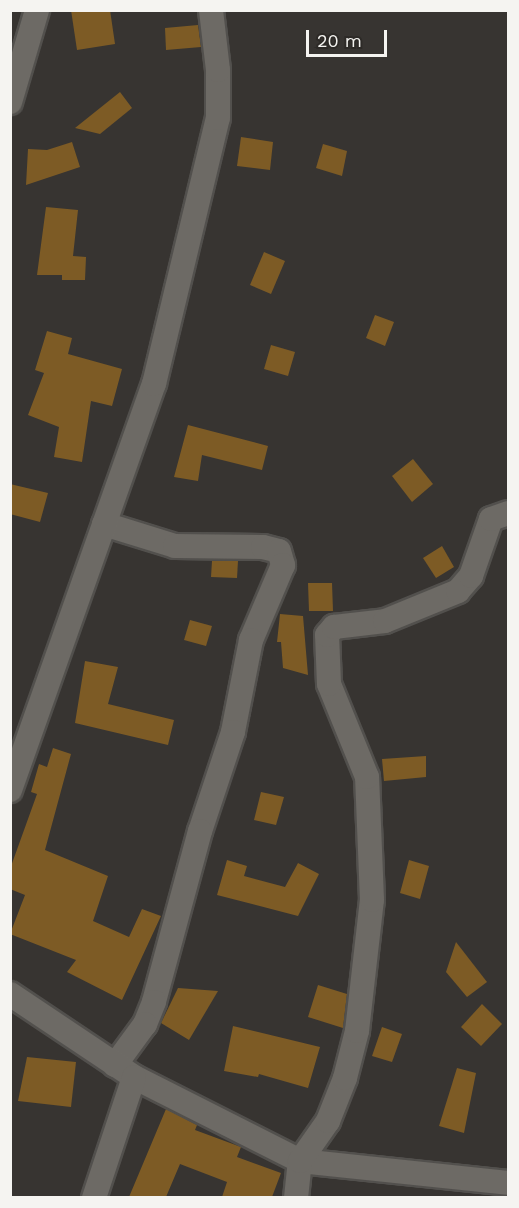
<!DOCTYPE html>
<style>
body{margin:0}
#map{position:relative;width:519px;height:1208px;overflow:hidden;background:#373431;font-family:"Work Sans",sans-serif}
div>[style]{position:absolute}
[style*='--x']{left:calc(var(--x)*1px);top:calc(var(--y)*1px);width:calc(var(--w)*1px);rotate:calc(var(--a)*1deg)}
.building>*{inset:0;background:#7d5b25}
.roads{filter:drop-shadow(2px 0 #52504d) drop-shadow(-2px 0 #52504d) drop-shadow(0 2px #52504d) drop-shadow(0 -2px #52504d)}
.street>*{height:24px;margin:-12px;padding:0 12px;transform-origin:12px;border-radius:12px;background:#6d6a65}
span{translate:-50% -50%;white-space:nowrap;text-align:center;line-height:1.15;-webkit-text-stroke:5px #2d2a27;paint-order:stroke}
.frame{position:absolute;inset:0;border:12px solid #f5f4f1;pointer-events:none}
.scale{position:absolute;left:306px;top:30px;width:81px;height:27px;box-sizing:border-box;border:3px solid #f5f4f1;border-top:0;padding-left:8px;font-size:18px;line-height:21px;white-space:nowrap;color:#f5f4f1;-webkit-text-stroke:4px #2d2a27;paint-order:stroke}
</style>
<div id="map">
<div class="building">
<i style="clip-path:polygon(71px 10px,110px 10px,115px 44px,77px 50px)"></i>
<i style="clip-path:polygon(198px 25px,201px 47px,166px 50px,165px 28px)"></i>
<i style="clip-path:polygon(120px 92px,132px 108px,100px 134px,75px 128px)"></i>
<i style="clip-path:polygon(241px 137px,273px 142px,270px 170px,237px 166px)"></i>
<i style="clip-path:polygon(72px 142px,80px 167px,26px 185px,28px 149px,47px 150px)"></i>
<i style="clip-path:polygon(323px 144px,347px 151px,342px 176px,316px 168px)"></i>
<i style="clip-path:polygon(46px 207px,78px 210px,73px 256px,86px 257px,85px 280px,62px 280px,62px 275px,37px 275px)"></i>
<i style="clip-path:polygon(264px 252px,285px 261px,271px 294px,250px 285px)"></i>
<i style="clip-path:polygon(375px 315px,394px 322px,385px 346px,366px 338px)"></i>
<i style="clip-path:polygon(47px 331px,72px 338px,68px 354px,122px 369px,112px 406px,91px 401px,82px 462px,54px 457px,59px 427px,28px 415px,44px 373px,35px 370px)"></i>
<i style="clip-path:polygon(271px 345px,295px 352px,288px 376px,264px 369px)"></i>
<i style="clip-path:polygon(188px 425px,268px 446px,262px 470px,202px 455px,198px 481px,174px 477px)"></i>
<i style="clip-path:polygon(413px 459px,433px 484px,412px 502px,392px 476px)"></i>
<i style="clip-path:polygon(10px 484px,48px 493px,40px 522px,10px 514px)"></i>
<i style="clip-path:polygon(442px 546px,454px 567px,436px 578px,423px 558px)"></i>
<i style="clip-path:polygon(212px 561px,238px 561px,237px 578px,211px 577px)"></i>
<i style="clip-path:polygon(308px 583px,332px 583px,333px 611px,309px 611px)"></i>
<i style="clip-path:polygon(280px 614px,303px 616px,308px 675px,283px 668px,281px 642px,277px 642px)"></i>
<i style="clip-path:polygon(190px 620px,212px 626px,206px 646px,184px 640px)"></i>
<i style="clip-path:polygon(85px 661px,118px 667px,108px 704px,174px 720px,168px 745px,75px 723px)"></i>
<i style="clip-path:polygon(53px 748px,71px 754px,45px 850px,108px 876px,93px 921px,129px 937px,142px 909px,161px 916px,122px 1000px,67px 972px,76px 960px,10px 934px,25px 895px,10px 889px,10px 869px,37px 794px,31px 792px,39px 764px,47px 767px)"></i>
<i style="clip-path:polygon(426px 756px,426px 777px,384px 781px,382px 759px)"></i>
<i style="clip-path:polygon(261px 792px,284px 797px,276px 825px,254px 820px)"></i>
<i style="clip-path:polygon(227px 860px,247px 866px,244px 876px,285px 887px,298px 863px,319px 874px,298px 916px,217px 895px)"></i>
<i style="clip-path:polygon(409px 860px,429px 866px,420px 899px,400px 893px)"></i>
<i style="clip-path:polygon(456px 942px,487px 982px,467px 997px,446px 972px)"></i>
<i style="clip-path:polygon(318px 985px,347px 994px,343px 1028px,308px 1017px)"></i>
<i style="clip-path:polygon(178px 988px,218px 991px,189px 1040px,161px 1023px)"></i>
<i style="clip-path:polygon(482px 1004px,502px 1024px,481px 1046px,461px 1027px)"></i>
<i style="clip-path:polygon(233px 1026px,320px 1047px,308px 1088px,259px 1074px,258px 1077px,224px 1071px)"></i>
<i style="clip-path:polygon(382px 1027px,402px 1034px,392px 1062px,372px 1056px)"></i>
<i style="clip-path:polygon(27px 1057px,76px 1062px,71px 1107px,18px 1101px)"></i>
<i style="clip-path:polygon(457px 1068px,476px 1073px,464px 1133px,439px 1126px)"></i>
<i style="clip-path:polygon(166px 1109px,197px 1125px,195px 1130px,241px 1147px,237px 1157px,281px 1173px,272px 1197px,222px 1197px,227px 1182px,180px 1164px,166px 1197px,129px 1197px)"></i>
</div>
<div class="roads">
<div class="street">
<i style="--x:10;--y:102;--w:96;--a:-73.6"></i>
<i style="--x:104;--y:524;--w:74;--a:17.2"></i>
<i style="--x:175;--y:546;--w:88;--a:0.7"></i>
<i style="--x:263;--y:547;--w:16;--a:14"></i>
<i style="--x:279;--y:551;--w:15;--a:74"></i>
<i style="--x:283;--y:565;--w:82;--a:113.1"></i>
<i style="--x:251;--y:640;--w:94;--a:101.1"></i>
<i style="--x:233;--y:732;--w:104;--a:108.4"></i>
<i style="--x:200;--y:831;--w:177;--a:105.1"></i>
<i style="--x:154;--y:1002;--w:24;--a:112"></i>
<i style="--x:145;--y:1024;--w:51;--a:126.2"></i>
<i style="--x:10;--y:790;--w:431;--a:-70.5"></i>
<i style="--x:154;--y:384;--w:274;--a:-76.5"></i>
<i style="--x:218;--y:118;--w:48;--a:-90"></i>
<i style="--x:218;--y:70;--w:60;--a:-96.7"></i>
<i style="--x:10;--y:994;--w:149;--a:33.8"></i>
<i style="--x:134;--y:1077;--w:186;--a:26.8"></i>
<i style="--x:300;--y:1161;--w:209;--a:6"></i>
<i style="--x:94;--y:1198;--w:127;--a:-71.7"></i>
<i style="--x:296;--y:1198;--w:37;--a:-84"></i>
<i style="--x:300;--y:1161;--w:49;--a:-55"></i>
<i style="--x:328;--y:1121;--w:46;--a:-68.4"></i>
<i style="--x:345;--y:1078;--w:49;--a:-75.7"></i>
<i style="--x:357;--y:1031;--w:132;--a:-83.5"></i>
<i style="--x:372;--y:900;--w:123;--a:-92.3"></i>
<i style="--x:367;--y:777;--w:100;--a:-112.2"></i>
<i style="--x:329;--y:684;--w:49;--a:-92.3"></i>
<i style="--x:327;--y:635;--w:11;--a:-49"></i>
<i style="--x:334;--y:627;--w:51;--a:-6.7"></i>
<i style="--x:385;--y:621;--w:79;--a:-22.3"></i>
<i style="--x:458;--y:591;--w:20;--a:-49"></i>
<i style="--x:471;--y:576;--w:60;--a:-70.7"></i>
<i style="--x:491;--y:519;--w:18;--a:-19"></i>
</div>
</div>
<div class="frame"></div>
<div class="scale">20 m</div>
</div>
